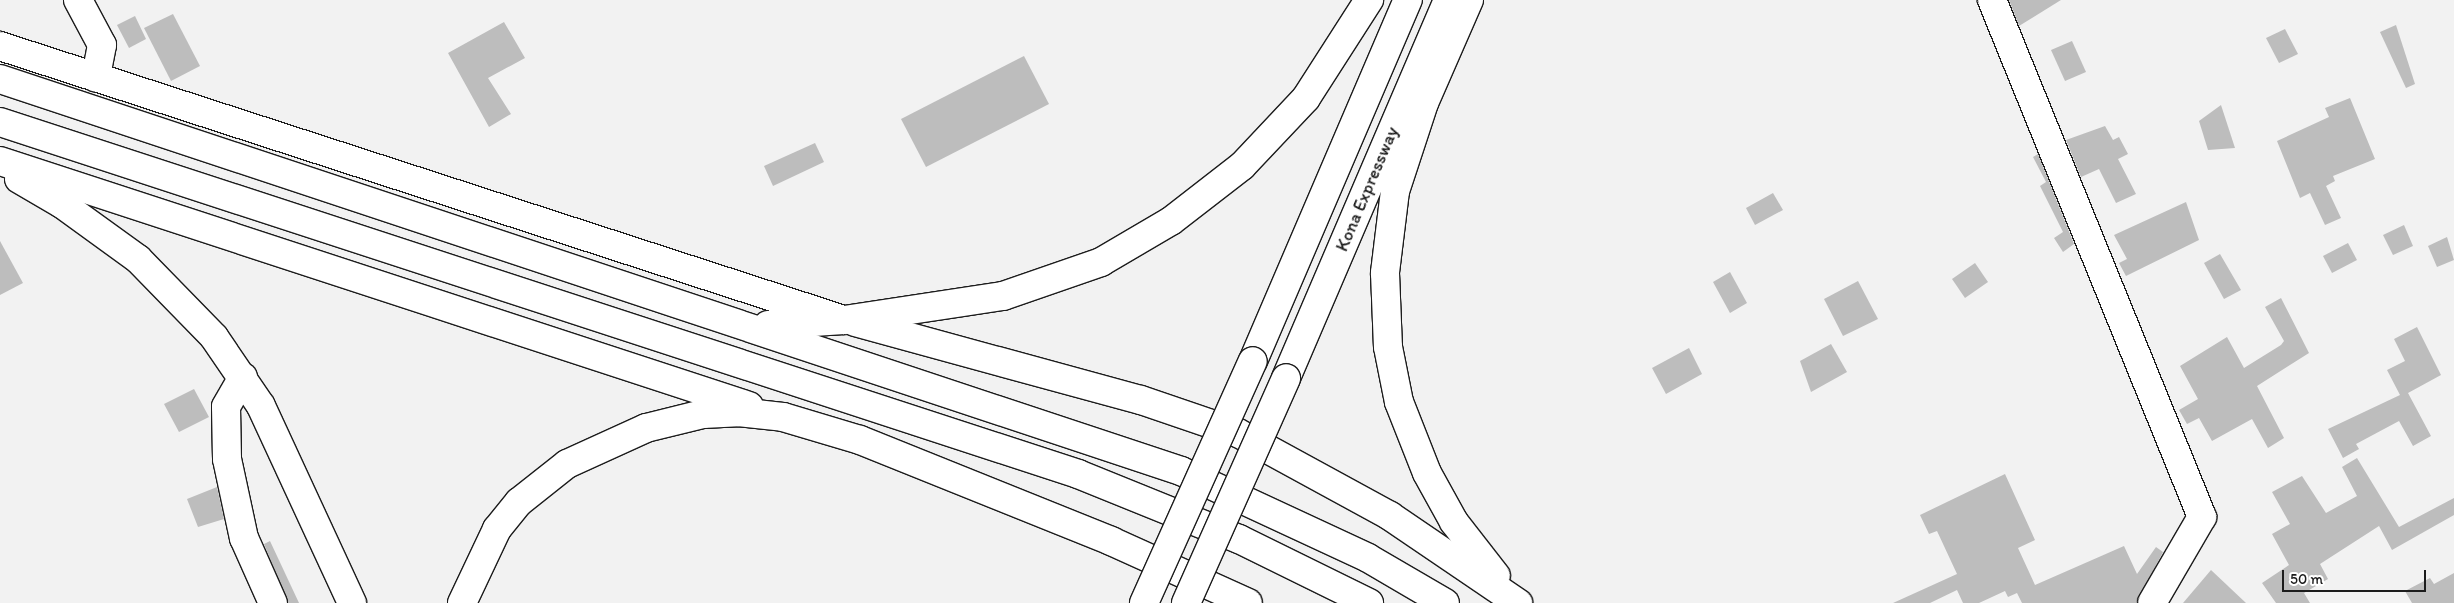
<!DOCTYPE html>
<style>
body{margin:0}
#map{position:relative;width:2454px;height:603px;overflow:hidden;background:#f2f2f2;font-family:Itim,sans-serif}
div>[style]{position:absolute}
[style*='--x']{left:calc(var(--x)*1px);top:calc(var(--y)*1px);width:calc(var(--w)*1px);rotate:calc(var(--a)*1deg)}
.building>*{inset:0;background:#bdbdbd}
.roads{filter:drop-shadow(1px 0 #1c1c1c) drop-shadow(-1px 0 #1c1c1c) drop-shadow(0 1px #1c1c1c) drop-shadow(0 -1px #1c1c1c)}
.minor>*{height:28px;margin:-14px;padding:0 14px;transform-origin:14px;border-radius:14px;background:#fff}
.highway>*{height:28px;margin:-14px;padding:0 14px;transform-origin:14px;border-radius:14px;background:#fff}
.bridges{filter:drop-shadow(1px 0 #1c1c1c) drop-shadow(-1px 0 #1c1c1c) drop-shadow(0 1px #1c1c1c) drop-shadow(0 -1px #1c1c1c)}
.highway-bridge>*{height:28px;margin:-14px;padding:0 14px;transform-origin:14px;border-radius:14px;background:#fff}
span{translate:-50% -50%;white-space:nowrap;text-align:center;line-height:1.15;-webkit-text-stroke:4px #fff;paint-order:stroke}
.street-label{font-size:18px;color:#1c1c1c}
.scale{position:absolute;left:2282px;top:570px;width:144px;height:22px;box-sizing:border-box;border:2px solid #1c1c1c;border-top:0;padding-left:6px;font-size:15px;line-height:18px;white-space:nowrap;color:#1c1c1c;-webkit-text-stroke:4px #fff;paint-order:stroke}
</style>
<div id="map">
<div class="building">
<i style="clip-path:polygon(2009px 0,2061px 0,2019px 26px)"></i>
<i style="clip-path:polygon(173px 14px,200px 66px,171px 81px,144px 28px)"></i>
<i style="clip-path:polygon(135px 16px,146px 39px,129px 48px,117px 25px)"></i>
<i style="clip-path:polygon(504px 22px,525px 58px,488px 78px,511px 114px,489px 127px,448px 53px)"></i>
<i style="clip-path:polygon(2396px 25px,2415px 84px,2406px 88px,2380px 32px)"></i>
<i style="clip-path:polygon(2285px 29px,2298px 54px,2279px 63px,2266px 38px)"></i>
<i style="clip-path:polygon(2072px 41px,2086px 72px,2065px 81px,2051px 50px)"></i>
<i style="clip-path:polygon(1024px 56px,1049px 104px,926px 167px,901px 119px)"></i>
<i style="clip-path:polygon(2350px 98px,2375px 159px,2333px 176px,2335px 181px,2326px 186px,2341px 218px,2325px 225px,2310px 193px,2300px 198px,2277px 141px,2329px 117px,2325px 108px)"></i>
<i style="clip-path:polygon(2221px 105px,2235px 148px,2208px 150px,2199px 121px)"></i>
<i style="clip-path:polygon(2105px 126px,2113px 140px,2119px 137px,2128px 154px,2118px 159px,2136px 194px,2116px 203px,2099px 169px,2081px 177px,2066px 140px)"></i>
<i style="clip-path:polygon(815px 143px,824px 162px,773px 186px,764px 166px)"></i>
<i style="clip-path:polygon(2038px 154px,2074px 244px,2063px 252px,2054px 238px,2063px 232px,2040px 186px,2046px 182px,2033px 157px)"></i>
<i style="clip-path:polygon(1773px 193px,1783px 210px,1755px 225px,1746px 208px)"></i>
<i style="clip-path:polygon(2186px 202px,2199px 240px,2126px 276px,2119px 263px,2127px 259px,2114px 235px)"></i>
<i style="clip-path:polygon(2404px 225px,2413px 246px,2393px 255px,2383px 235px)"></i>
<i style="clip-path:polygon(2447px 237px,2454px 260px,2437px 267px,2428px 246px)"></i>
<i style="clip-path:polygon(0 241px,23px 283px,0 295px)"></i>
<i style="clip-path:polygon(2348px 243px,2357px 260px,2332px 273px,2323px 256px)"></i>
<i style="clip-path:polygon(2220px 254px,2241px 290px,2224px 299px,2204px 263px)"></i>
<i style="clip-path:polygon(1975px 263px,1988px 282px,1965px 298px,1952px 279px)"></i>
<i style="clip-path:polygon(1730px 272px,1747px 303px,1730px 313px,1713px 282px)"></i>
<i style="clip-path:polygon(1858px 281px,1878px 319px,1843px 336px,1824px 299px)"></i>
<i style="clip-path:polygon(2281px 298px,2309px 353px,2257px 386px,2284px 438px,2268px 448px,2252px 419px,2212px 441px,2199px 418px,2187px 424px,2179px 410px,2198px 399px,2180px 366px,2227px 337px,2244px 368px,2281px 345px,2284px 341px,2265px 307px)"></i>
<i style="clip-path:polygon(2417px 327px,2441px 375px,2408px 393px,2431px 436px,2413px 446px,2399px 421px,2356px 444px,2359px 449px,2343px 458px,2328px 429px,2400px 395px,2387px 370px,2405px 361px,2394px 339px)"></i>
<i style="clip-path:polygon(1831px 344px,1847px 372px,1811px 392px,1800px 361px)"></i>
<i style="clip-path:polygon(1689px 348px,1702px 374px,1666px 394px,1652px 368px)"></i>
<i style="clip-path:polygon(194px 389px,209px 417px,179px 432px,164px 404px)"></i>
<i style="clip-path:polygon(2357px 458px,2399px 527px,2454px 498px,2454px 515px,2392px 550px,2379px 526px,2320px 564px,2328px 579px,2304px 593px,2310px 603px,2276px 603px,2262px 583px,2289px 565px,2272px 534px,2290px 524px,2272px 492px,2302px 476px,2326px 513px,2357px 496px,2342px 467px)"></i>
<i style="clip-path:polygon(2005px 474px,2035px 540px,2018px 548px,2035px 585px,2124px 546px,2137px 574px,2156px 547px,2163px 552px,2136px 603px,2022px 603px,2017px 593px,2008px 597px,2005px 591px,1979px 603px,1963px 603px,1957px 590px,1930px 603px,1893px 603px,1957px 574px,1937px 531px,1929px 534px,1920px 515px)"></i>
<i style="clip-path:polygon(217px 487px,224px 519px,198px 527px,187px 499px)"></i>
<i style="clip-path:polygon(270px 541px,299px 603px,288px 603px,264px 544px)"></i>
<i style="clip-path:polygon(2211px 570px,2246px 603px,2183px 603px)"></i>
<i style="clip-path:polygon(2454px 573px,2454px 603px,2412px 603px,2405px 591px,2430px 578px,2434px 584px)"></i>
</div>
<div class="roads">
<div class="minor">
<i style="--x:78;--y:0;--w:51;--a:61.9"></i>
<i style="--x:102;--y:45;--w:33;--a:101"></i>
<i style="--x:1992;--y:0;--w:558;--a:67.89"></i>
<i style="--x:2202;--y:517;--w:99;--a:120.2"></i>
<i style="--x:0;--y:46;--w:887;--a:17.99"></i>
<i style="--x:243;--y:377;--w:34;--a:120"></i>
<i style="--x:226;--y:407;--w:52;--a:88.9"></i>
<i style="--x:227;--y:459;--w:81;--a:77.9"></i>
<i style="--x:244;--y:538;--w:71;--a:66"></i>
</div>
<div class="highway">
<i style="--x:1469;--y:0;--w:112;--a:113.6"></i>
<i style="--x:1424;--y:103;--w:93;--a:108.2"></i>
<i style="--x:1395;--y:191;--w:83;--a:97"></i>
<i style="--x:1385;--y:273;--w:74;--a:87.7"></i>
<i style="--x:1388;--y:347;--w:56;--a:78.7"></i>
<i style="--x:1399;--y:402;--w:76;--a:68.5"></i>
<i style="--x:1427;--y:473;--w:56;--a:61.1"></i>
<i style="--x:1454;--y:522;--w:68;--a:52.1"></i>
<i style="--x:0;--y:79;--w:1244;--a:18.36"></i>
<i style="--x:1181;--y:471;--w:206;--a:24.9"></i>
<i style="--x:1368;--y:558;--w:89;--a:30.3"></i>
<i style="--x:0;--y:122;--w:1134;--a:18.08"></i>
<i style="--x:1078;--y:474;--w:174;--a:22"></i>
<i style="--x:1239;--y:539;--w:145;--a:26.2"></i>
<i style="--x:0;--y:161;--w:788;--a:18.11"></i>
<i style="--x:19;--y:179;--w:50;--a:30.2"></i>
<i style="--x:62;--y:204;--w:94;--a:35.9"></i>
<i style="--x:138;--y:259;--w:109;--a:45.7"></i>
<i style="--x:214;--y:337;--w:83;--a:55.7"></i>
<i style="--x:261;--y:406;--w:217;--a:65.2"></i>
<i style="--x:855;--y:322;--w:296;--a:15.3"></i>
<i style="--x:1141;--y:400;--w:102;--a:18.8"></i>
<i style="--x:1238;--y:433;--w:173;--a:28.6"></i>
<i style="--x:1390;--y:516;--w:155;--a:34.2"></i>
<i style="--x:768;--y:325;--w:76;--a:-3.8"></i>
<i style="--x:844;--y:320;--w:161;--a:-8.6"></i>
<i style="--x:1003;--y:296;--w:104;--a:-19.1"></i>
<i style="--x:1101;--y:262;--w:81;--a:-30.4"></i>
<i style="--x:1171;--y:221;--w:90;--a:-37.8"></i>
<i style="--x:1242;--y:166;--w:93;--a:-46.7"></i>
<i style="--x:1306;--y:98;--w:117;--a:-57.3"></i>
<i style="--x:1253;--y:361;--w:393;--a:-66.8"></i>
<i style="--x:1286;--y:378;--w:411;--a:-66.8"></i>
<i style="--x:462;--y:603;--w:82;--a:-64.7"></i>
<i style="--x:497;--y:529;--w:35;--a:-51"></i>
<i style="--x:519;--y:502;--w:61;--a:-38.4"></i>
<i style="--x:567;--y:464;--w:87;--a:-24.5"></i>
<i style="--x:646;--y:428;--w:59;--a:-13.8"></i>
<i style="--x:703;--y:414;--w:35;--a:-3"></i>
<i style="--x:738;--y:412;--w:45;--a:6.3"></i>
<i style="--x:783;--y:417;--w:80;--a:16.6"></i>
<i style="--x:860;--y:440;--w:271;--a:21.9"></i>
<i style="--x:1111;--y:541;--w:150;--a:24.3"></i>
</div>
</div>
<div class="bridges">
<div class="highway-bridge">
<i style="--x:1144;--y:603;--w:265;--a:-65.8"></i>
<i style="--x:1186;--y:603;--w:246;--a:-66"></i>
</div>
</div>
<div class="street-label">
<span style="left:1367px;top:189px;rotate:-67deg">Kona Expressway</span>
</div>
<div class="scale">50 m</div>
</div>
